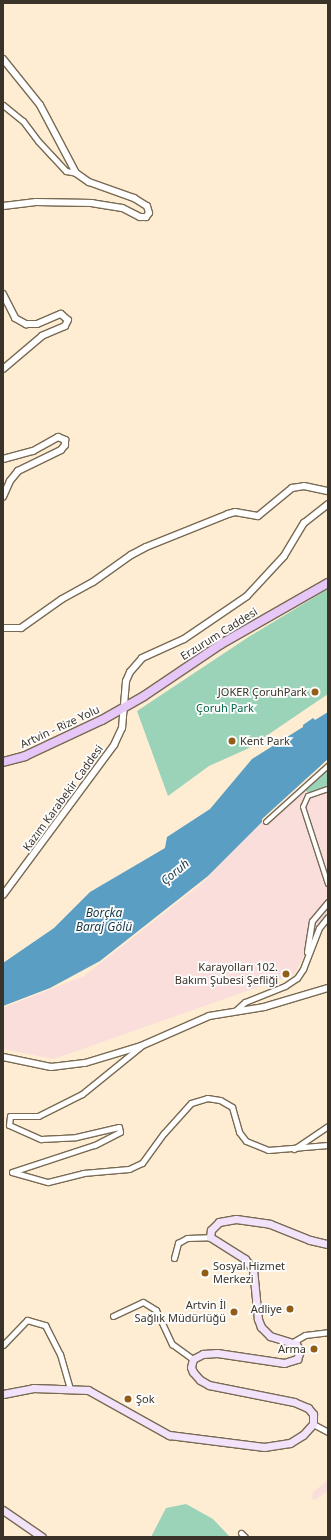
<!DOCTYPE html>
<meta charset="utf-8">
<style>
body{margin:0}
#map{position:relative;width:331px;height:1540px;overflow:hidden;background:#feedd3;font-family:"Noto Sans",sans-serif}
div>[style]{position:absolute}
[style*='--x']{left:calc(var(--x)*1px);top:calc(var(--y)*1px);width:calc(var(--w)*1px);rotate:calc(var(--a)*1deg)}
.education>*{inset:0;background:#f9dedc}
.green>*{inset:0;background:#9ad3b8}
.water>*{inset:0;background:#5a9ec3}
.roads{filter:drop-shadow(1px 0 #786a53) drop-shadow(-1px 0 #786a53) drop-shadow(0 1px #786a53) drop-shadow(0 -1px #786a53)}
.pedestrian>*{height:4px;margin:-2px;padding:0 2px;transform-origin:2px;border-radius:2px;background:#fff}
.minor>*{height:5px;margin:-2.5px;padding:0 2.5px;transform-origin:2.5px;border-radius:2.5px;background:#fff}
.tertiary>*{height:6px;margin:-3px;padding:0 3px;transform-origin:3px;border-radius:3px;background:#fff}
.secondary>*{height:7px;margin:-3.5px;padding:0 3.5px;transform-origin:3.5px;border-radius:3.5px;background:#f2e3fb}
.primary>*{height:8px;margin:-4px;padding:0 4px;transform-origin:4px;border-radius:4px;background:#e6c7f8}
.dots>*{width:11px;height:11px;translate:-50% -50%;box-sizing:border-box;border:2px solid #fdfdfd;border-radius:50%}
span{translate:-50% -50%;white-space:nowrap;text-align:center;line-height:1.15;-webkit-text-stroke:3.5px #fdfdfd;paint-order:stroke}
.street-label{font-size:11px;color:#3a3329}
.poi-label{font-size:11px;color:#3a3329}
.right{translate:-100% -50%;text-align:right}
.left{translate:0 -50%;text-align:left}
.park-label{font-size:11px;color:#036546}
.water-label{font-size:12px;color:#193949;font-style:italic}
.frame{position:absolute;inset:0;border:4px solid #3a3329;pointer-events:none}
</style>
<div id="map">
<div class="education">
<i style="clip-path:polygon(328px 762px,328px 920px,320px 921px,295px 974px,54px 1059px,3px 1049px,3px 1008px,84px 976px,200px 885px,262px 822px)"></i>
<i style="clip-path:polygon(328px 1480px,328px 1491px,315px 1500px,312px 1498px,313px 1492px)"></i>
</div>
<div class="green">
<i style="clip-path:polygon(328px 589px,328px 694px,247px 749px,209px 766px,168px 796px,137px 711px,247px 638px)"></i>
<i style="clip-path:polygon(328px 768px,328px 787px,309px 793px,305px 790px)"></i>
<i style="clip-path:polygon(186px 1504px,213px 1519px,230px 1537px,151px 1537px,166px 1508px)"></i>
</div>
<div class="water">
<i style="clip-path:polygon(328px 712px,328px 759px,262px 819px,262px 822px,208px 876px,100px 961px,50px 988px,3px 1006px,3px 963px,54px 928px,90px 892px,165px 848px,167px 837px,210px 809px,252px 759px,303px 727px,303px 725px,313px 718px,315px 720px)"></i>
</div>
<div class="roads">
<div class="pedestrian">
<i style="--x:328;--y:789;--w:21;--a:161"></i>
<i style="--x:308;--y:796;--w:12;--a:114"></i>
<i style="--x:303;--y:807;--w:81;--a:72"></i>
<i style="--x:266;--y:822;--w:84;--a:-42.1"></i>
</div>
<div class="minor">
<i style="--x:3;--y:105;--w:26;--a:39"></i>
<i style="--x:23;--y:121;--w:25;--a:53"></i>
<i style="--x:38;--y:141;--w:41;--a:47"></i>
<i style="--x:66;--y:171;--w:10;--a:11"></i>
<i style="--x:307;--y:952;--w:31;--a:-81"></i>
<i style="--x:312;--y:921;--w:25;--a:-50"></i>
<i style="--x:236;--y:1010;--w:12;--a:-42"></i>
<i style="--x:245;--y:1002;--w:43;--a:-21.8"></i>
<i style="--x:285;--y:986;--w:14;--a:-34"></i>
<i style="--x:297;--y:978;--w:11;--a:-56"></i>
<i style="--x:303;--y:969;--w:44;--a:-68.7"></i>
<i style="--x:319;--y:928;--w:14;--a:-51"></i>
<i style="--x:140;--y:1047;--w:75;--a:141"></i>
<i style="--x:82;--y:1094;--w:49;--a:153.4"></i>
<i style="--x:38;--y:1116;--w:28;--a:180"></i>
<i style="--x:10;--y:1116;--w:9;--a:96"></i>
<i style="--x:9;--y:1125;--w:35;--a:24"></i>
<i style="--x:41;--y:1139;--w:35;--a:-3"></i>
<i style="--x:76;--y:1137;--w:44;--a:-13.1"></i>
<i style="--x:119;--y:1127;--w:5;--a:79"></i>
<i style="--x:120;--y:1132;--w:29;--a:153"></i>
<i style="--x:94;--y:1145;--w:86;--a:161.8"></i>
<i style="--x:12;--y:1172;--w:37;--a:16"></i>
<i style="--x:48;--y:1182;--w:36;--a:-14"></i>
<i style="--x:83;--y:1173;--w:46;--a:-5"></i>
<i style="--x:129;--y:1169;--w:14;--a:-25"></i>
<i style="--x:142;--y:1163;--w:37;--a:-54"></i>
<i style="--x:164;--y:1133;--w:40;--a:-48"></i>
<i style="--x:191;--y:1103;--w:17;--a:-17"></i>
<i style="--x:207;--y:1098;--w:13;--a:9"></i>
<i style="--x:220;--y:1100;--w:14;--a:30"></i>
<i style="--x:232;--y:1107;--w:26;--a:74"></i>
<i style="--x:239;--y:1132;--w:11;--a:52"></i>
<i style="--x:246;--y:1141;--w:24;--a:22"></i>
<i style="--x:268;--y:1150;--w:60;--a:-4.8"></i>
<i style="--x:294;--y:1149;--w:41;--a:-34.1"></i>
<i style="--x:174;--y:1258;--w:16;--a:-75"></i>
<i style="--x:178;--y:1243;--w:10;--a:-29"></i>
<i style="--x:187;--y:1238;--w:23;--a:-2"></i>
<i style="--x:113;--y:1316;--w:33;--a:-25"></i>
<i style="--x:143;--y:1302;--w:15;--a:32"></i>
<i style="--x:156;--y:1310;--w:38;--a:65"></i>
<i style="--x:172;--y:1344;--w:26;--a:36"></i>
<i style="--x:293;--y:1342;--w:14;--a:-30"></i>
<i style="--x:305;--y:1335;--w:23;--a:-7"></i>
<i style="--x:3;--y:1345;--w:35;--a:-46"></i>
<i style="--x:27;--y:1320;--w:19;--a:16"></i>
<i style="--x:45;--y:1325;--w:33;--a:63"></i>
<i style="--x:60;--y:1354;--w:35;--a:74"></i>
<i style="--x:313;--y:1424;--w:17;--a:28"></i>
<i style="--x:241;--y:1533;--w:6;--a:45"></i>
</div>
<div class="tertiary">
<i style="--x:3;--y:59;--w:59;--a:51.2"></i>
<i style="--x:40;--y:105;--w:77;--a:62.1"></i>
<i style="--x:76;--y:173;--w:16;--a:35"></i>
<i style="--x:89;--y:182;--w:48;--a:19.6"></i>
<i style="--x:134;--y:198;--w:15;--a:32"></i>
<i style="--x:147;--y:206;--w:7;--a:74"></i>
<i style="--x:149;--y:213;--w:5;--a:127"></i>
<i style="--x:146;--y:217;--w:6;--a:180"></i>
<i style="--x:140;--y:217;--w:20;--a:-153"></i>
<i style="--x:122;--y:208;--w:30;--a:-171"></i>
<i style="--x:92;--y:203;--w:56;--a:-179"></i>
<i style="--x:36;--y:202;--w:33;--a:173"></i>
<i style="--x:3;--y:294;--w:27;--a:63"></i>
<i style="--x:15;--y:318;--w:13;--a:29"></i>
<i style="--x:26;--y:324;--w:11;--a:0"></i>
<i style="--x:37;--y:324;--w:26;--a:-23"></i>
<i style="--x:61;--y:314;--w:9;--a:41"></i>
<i style="--x:68;--y:320;--w:7;--a:117"></i>
<i style="--x:65;--y:326;--w:25;--a:157"></i>
<i style="--x:42;--y:336;--w:51;--a:139.8"></i>
<i style="--x:3;--y:459;--w:31;--a:-15"></i>
<i style="--x:33;--y:451;--w:29;--a:-29"></i>
<i style="--x:58;--y:437;--w:8;--a:23"></i>
<i style="--x:65;--y:440;--w:5;--a:90"></i>
<i style="--x:65;--y:445;--w:6;--a:129"></i>
<i style="--x:61;--y:450;--w:48;--a:154"></i>
<i style="--x:18;--y:471;--w:13;--a:129"></i>
<i style="--x:10;--y:481;--w:17;--a:114"></i>
<i style="--x:3;--y:628;--w:18;--a:0"></i>
<i style="--x:21;--y:628;--w:50;--a:-35.3"></i>
<i style="--x:62;--y:599;--w:35;--a:-29"></i>
<i style="--x:93;--y:582;--w:47;--a:-35.4"></i>
<i style="--x:131;--y:555;--w:17;--a:-28"></i>
<i style="--x:146;--y:547;--w:88;--a:-21.9"></i>
<i style="--x:228;--y:514;--w:7;--a:-16"></i>
<i style="--x:235;--y:512;--w:23;--a:10"></i>
<i style="--x:258;--y:516;--w:44;--a:-39.5"></i>
<i style="--x:292;--y:488;--w:12;--a:-9"></i>
<i style="--x:304;--y:486;--w:25;--a:12"></i>
<i style="--x:3;--y:895;--w:187;--a:-53.5"></i>
<i style="--x:114;--y:745;--w:19;--a:-65"></i>
<i style="--x:122;--y:728;--w:47;--a:-85.1"></i>
<i style="--x:126;--y:681;--w:10;--a:-66"></i>
<i style="--x:130;--y:672;--w:18;--a:-49"></i>
<i style="--x:142;--y:658;--w:46;--a:-24.3"></i>
<i style="--x:184;--y:639;--w:76;--a:-34.3"></i>
<i style="--x:247;--y:596;--w:54;--a:-47.2"></i>
<i style="--x:284;--y:556;--w:39;--a:-59"></i>
<i style="--x:304;--y:523;--w:31;--a:-38"></i>
<i style="--x:3;--y:1057;--w:49;--a:11.8"></i>
<i style="--x:51;--y:1067;--w:34;--a:-7"></i>
<i style="--x:85;--y:1063;--w:59;--a:-16.9"></i>
<i style="--x:141;--y:1046;--w:74;--a:-23.8"></i>
<i style="--x:209;--y:1016;--w:56;--a:-9.3"></i>
<i style="--x:264;--y:1007;--w:67;--a:-16.5"></i>
</div>
<div class="secondary">
<i style="--x:3;--y:1394;--w:31;--a:-11"></i>
<i style="--x:33;--y:1388;--w:55;--a:2.1"></i>
<i style="--x:88;--y:1390;--w:93;--a:29.1"></i>
<i style="--x:169;--y:1435;--w:96;--a:7.2"></i>
<i style="--x:264;--y:1447;--w:26;--a:-9"></i>
<i style="--x:290;--y:1443;--w:15;--a:-32"></i>
<i style="--x:303;--y:1435;--w:15;--a:-48"></i>
<i style="--x:313;--y:1424;--w:10;--a:-90"></i>
<i style="--x:313;--y:1414;--w:8;--a:-130"></i>
<i style="--x:308;--y:1408;--w:15;--a:-157"></i>
<i style="--x:294;--y:1402;--w:87;--a:-168.7"></i>
<i style="--x:209;--y:1385;--w:10;--a:-151"></i>
<i style="--x:200;--y:1380;--w:11;--a:-131"></i>
<i style="--x:193;--y:1372;--w:5;--a:-112"></i>
<i style="--x:191;--y:1367;--w:8;--a:-76"></i>
<i style="--x:193;--y:1359;--w:11;--a:-27"></i>
<i style="--x:203;--y:1354;--w:14;--a:-4"></i>
<i style="--x:217;--y:1353;--w:68;--a:8.5"></i>
<i style="--x:284;--y:1363;--w:14;--a:-17"></i>
<i style="--x:297;--y:1359;--w:9;--a:-69"></i>
<i style="--x:300;--y:1351;--w:8;--a:-120"></i>
<i style="--x:296;--y:1344;--w:27;--a:-163"></i>
<i style="--x:270;--y:1336;--w:13;--a:-135"></i>
<i style="--x:261;--y:1327;--w:9;--a:-111"></i>
<i style="--x:258;--y:1319;--w:50;--a:-95.7"></i>
<i style="--x:253;--y:1269;--w:13;--a:-129"></i>
<i style="--x:245;--y:1259;--w:41;--a:-147.8"></i>
<i style="--x:210;--y:1237;--w:7;--a:-82"></i>
<i style="--x:211;--y:1230;--w:11;--a:-45"></i>
<i style="--x:219;--y:1222;--w:17;--a:-10"></i>
<i style="--x:236;--y:1219;--w:34;--a:8"></i>
<i style="--x:270;--y:1224;--w:43;--a:21.8"></i>
<i style="--x:310;--y:1240;--w:18;--a:13"></i>
<i style="--x:3;--y:1510;--w:47;--a:34.7"></i>
</div>
<div class="primary">
<i style="--x:3;--y:762;--w:23;--a:-15"></i>
<i style="--x:25;--y:756;--w:85;--a:-25.1"></i>
<i style="--x:102;--y:720;--w:48;--a:-29.7"></i>
<i style="--x:144;--y:696;--w:93;--a:-34"></i>
<i style="--x:221;--y:644;--w:123;--a:-29.7"></i>
</div>
</div>
<div class="dots">
<i style="left:315px;top:692px;background:#945d15"></i>
<i style="left:232px;top:741px;background:#945d15"></i>
<i style="left:286px;top:974px;background:#945d15"></i>
<i style="left:205px;top:1273px;background:#945d15"></i>
<i style="left:290px;top:1309px;background:#945d15"></i>
<i style="left:234px;top:1312px;background:#945d15"></i>
<i style="left:314px;top:1349px;background:#945d15"></i>
<i style="left:128px;top:1399px;background:#945d15"></i>
</div>
<div class="street-label">
<span style="left:219px;top:634px;rotate:-32deg">Erzurum Caddesi</span>
<span style="left:60px;top:727px;rotate:-25deg">Artvin - Rize Yolu</span>
<span style="left:63px;top:798px;rotate:-54deg">Kazım Karabekir Caddesi</span>
</div>
<div class="poi-label">
<span class="right" style="left:307px;top:692px">JOKER ÇoruhPark</span>
<span class="left" style="left:240px;top:741px">Kent Park</span>
<span class="right" style="left:278px;top:974px">Karayolları 102.<br>Bakım Şubesi Şefliği</span>
<span class="left" style="left:213px;top:1273px">Sosyal Hizmet<br>Merkezi</span>
<span class="right" style="left:226px;top:1312px">Artvin İl<br>Sağlık Müdürlüğü</span>
<span class="right" style="left:282px;top:1309px">Adliye</span>
<span class="right" style="left:306px;top:1349px">Arma</span>
<span class="left" style="left:136px;top:1399px">Şok</span>
</div>
<div class="park-label">
<span style="left:225px;top:708px">Çoruh Park</span>
</div>
<div class="water-label">
<span style="left:175px;top:872px;rotate:-40deg">Çoruh</span>
<span style="left:104px;top:920px">Borçka<br>Baraj Gölü</span>
</div>
<div class="frame"></div>
</div>
